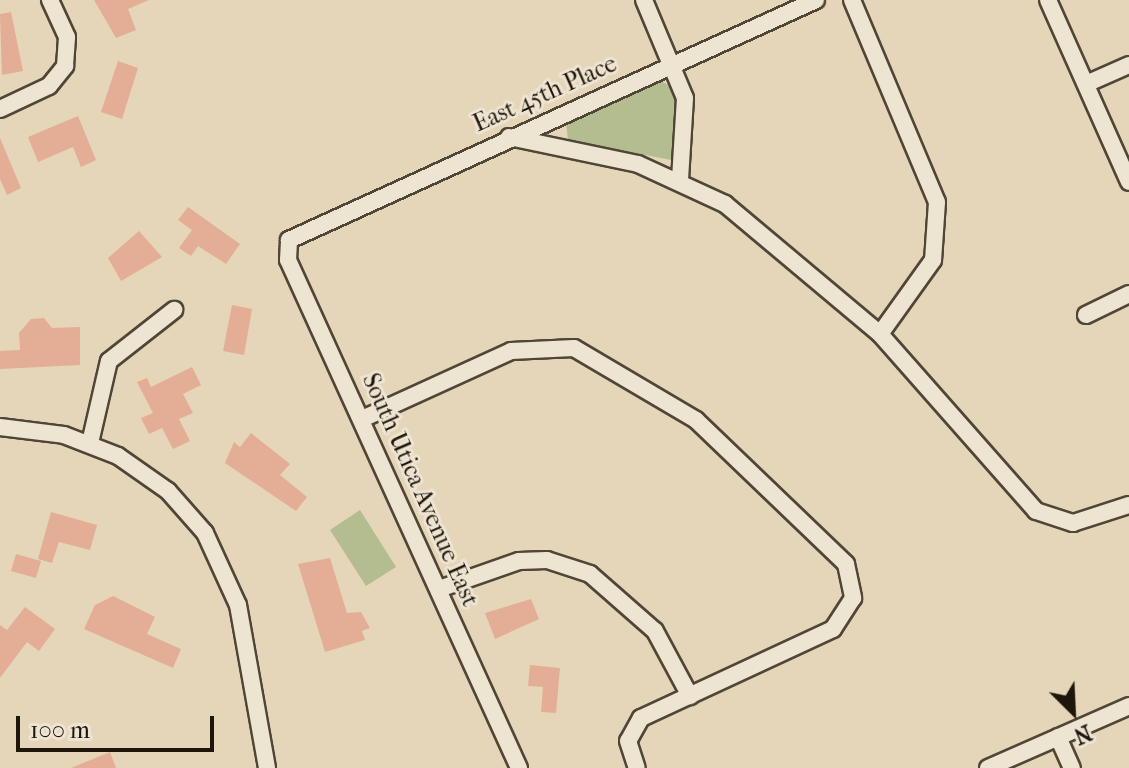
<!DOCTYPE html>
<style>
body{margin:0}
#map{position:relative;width:1129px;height:768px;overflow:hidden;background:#e5d5b9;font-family:"IM FELL French Canon",serif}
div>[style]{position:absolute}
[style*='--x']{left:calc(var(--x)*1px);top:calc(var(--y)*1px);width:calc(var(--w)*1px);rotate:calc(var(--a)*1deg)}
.green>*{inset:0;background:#b3bd90}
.building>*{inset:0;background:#e4ae96}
.roads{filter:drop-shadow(2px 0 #504636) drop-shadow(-2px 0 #504636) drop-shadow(0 2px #504636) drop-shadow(0 -2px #504636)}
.street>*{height:16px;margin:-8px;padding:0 8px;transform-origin:8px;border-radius:8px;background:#eee4d2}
span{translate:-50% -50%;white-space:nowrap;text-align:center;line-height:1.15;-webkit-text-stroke:6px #eee4d2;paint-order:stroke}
.street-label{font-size:24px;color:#1f160b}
.north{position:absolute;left:1033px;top:672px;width:80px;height:80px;-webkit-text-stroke:6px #eee4d2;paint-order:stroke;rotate:156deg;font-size:22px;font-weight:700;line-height:32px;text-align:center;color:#1f160b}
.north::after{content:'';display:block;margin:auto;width:28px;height:36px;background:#1f160b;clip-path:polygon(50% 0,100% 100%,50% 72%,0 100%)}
.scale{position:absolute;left:16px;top:716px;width:198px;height:36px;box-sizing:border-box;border:4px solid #1f160b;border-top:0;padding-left:10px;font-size:24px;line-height:28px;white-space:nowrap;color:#1f160b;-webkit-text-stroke:6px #eee4d2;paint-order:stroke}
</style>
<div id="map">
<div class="green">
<i style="clip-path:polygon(659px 80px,674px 88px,679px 112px,671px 160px,568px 140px,566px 122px)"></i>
<i style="clip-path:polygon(360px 510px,396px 567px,366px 586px,330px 530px)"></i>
</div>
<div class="building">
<i style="clip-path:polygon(94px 0,149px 0,128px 9px,136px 30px,116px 38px)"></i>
<i style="clip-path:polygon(11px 12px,23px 71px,2px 75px,0 14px)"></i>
<i style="clip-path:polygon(118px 61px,138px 68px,122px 119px,101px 112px)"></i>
<i style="clip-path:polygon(78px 116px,96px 160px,81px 167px,73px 147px,38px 162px,28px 137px)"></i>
<i style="clip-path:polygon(0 138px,21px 188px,7px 195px,0 179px)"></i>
<i style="clip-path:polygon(188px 207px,240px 244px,226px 264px,198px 246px,191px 256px,179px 248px,192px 230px,178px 220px)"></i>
<i style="clip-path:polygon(139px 231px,162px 257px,121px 281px,108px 258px)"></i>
<i style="clip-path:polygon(232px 305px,252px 309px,244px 355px,223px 351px)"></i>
<i style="clip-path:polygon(44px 318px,52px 328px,80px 327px,80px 365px,0 369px,0 351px,20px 350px,19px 333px,31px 319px)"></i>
<i style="clip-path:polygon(192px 367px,201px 385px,183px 394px,193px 413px,179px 419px,190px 441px,173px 449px,162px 428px,149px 434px,141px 418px,153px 413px,137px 382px,147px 378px,151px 387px)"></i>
<i style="clip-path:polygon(251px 433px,290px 464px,280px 475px,307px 497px,296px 511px,225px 463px,234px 442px,240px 447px)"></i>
<i style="clip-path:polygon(51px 512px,97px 525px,90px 550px,59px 542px,52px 563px,38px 559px)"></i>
<i style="clip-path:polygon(16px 554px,41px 561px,36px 578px,11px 571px)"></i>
<i style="clip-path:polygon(330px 558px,347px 613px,361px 612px,370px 628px,362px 631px,365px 640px,325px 652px,298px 564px)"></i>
<i style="clip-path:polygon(113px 596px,155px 617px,147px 634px,181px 649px,173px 668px,84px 629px,95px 605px)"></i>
<i style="clip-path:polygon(531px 599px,539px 619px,495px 639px,485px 613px)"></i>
<i style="clip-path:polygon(25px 607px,55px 629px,39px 651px,27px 642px,0 678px,0 625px,7px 630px)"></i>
<i style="clip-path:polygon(530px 665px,560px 668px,556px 713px,541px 712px,543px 687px,528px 686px)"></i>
<i style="clip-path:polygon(110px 752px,116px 768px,71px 768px)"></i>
</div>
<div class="roads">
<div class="street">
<i style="--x:644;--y:0;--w:106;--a:67.3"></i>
<i style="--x:685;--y:98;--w:81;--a:93.5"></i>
<i style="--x:852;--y:0;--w:219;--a:67.2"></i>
<i style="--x:937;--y:202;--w:58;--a:93.9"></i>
<i style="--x:933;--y:260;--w:91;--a:125.6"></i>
<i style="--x:1048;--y:0;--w:199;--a:66"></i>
<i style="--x:1086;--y:84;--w:47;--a:-23.8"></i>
<i style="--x:0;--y:109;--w:54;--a:-25.1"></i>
<i style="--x:49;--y:86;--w:26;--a:-51"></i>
<i style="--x:65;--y:66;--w:29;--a:-86"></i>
<i style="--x:67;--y:37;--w:41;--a:-114.7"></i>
<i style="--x:509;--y:137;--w:132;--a:11.8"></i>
<i style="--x:638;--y:164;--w:96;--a:24.7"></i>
<i style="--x:725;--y:204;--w:202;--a:40"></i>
<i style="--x:880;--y:334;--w:236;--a:48.6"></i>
<i style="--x:1036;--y:511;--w:39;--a:18"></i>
<i style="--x:1073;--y:523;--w:59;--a:-17.8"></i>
<i style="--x:1086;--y:315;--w:48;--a:-26"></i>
<i style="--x:362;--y:419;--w:164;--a:-24.5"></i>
<i style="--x:511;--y:351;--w:63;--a:-2.7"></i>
<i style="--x:574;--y:348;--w:142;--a:30.5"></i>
<i style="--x:696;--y:420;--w:208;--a:43.8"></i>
<i style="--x:846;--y:564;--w:35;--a:78"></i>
<i style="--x:853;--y:598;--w:37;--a:123"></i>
<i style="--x:833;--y:629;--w:212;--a:155.1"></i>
<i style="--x:641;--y:718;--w:26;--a:119"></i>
<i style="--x:628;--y:741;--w:28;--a:72"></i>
<i style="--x:0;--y:427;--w:64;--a:7.1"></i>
<i style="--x:64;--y:435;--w:58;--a:21.3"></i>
<i style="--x:118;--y:456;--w:61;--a:35"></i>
<i style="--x:168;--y:491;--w:56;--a:48.6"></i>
<i style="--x:205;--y:533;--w:79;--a:65.4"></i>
<i style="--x:238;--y:605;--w:166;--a:79.9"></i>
<i style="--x:90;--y:443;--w:84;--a:-77"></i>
<i style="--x:109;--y:361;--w:83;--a:-38.1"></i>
<i style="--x:439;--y:589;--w:85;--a:-19.3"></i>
<i style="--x:519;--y:561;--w:28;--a:-2"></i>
<i style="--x:547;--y:560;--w:45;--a:18"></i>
<i style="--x:590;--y:574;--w:86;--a:41.2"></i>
<i style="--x:655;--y:631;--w:74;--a:61.7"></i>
<i style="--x:1058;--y:737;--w:34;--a:66"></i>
<i style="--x:519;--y:768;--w:558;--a:-114.45"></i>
<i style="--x:288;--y:260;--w:20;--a:-87"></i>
<i style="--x:289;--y:240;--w:579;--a:-24.48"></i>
<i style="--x:988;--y:768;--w:154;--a:-23.7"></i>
</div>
</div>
<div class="street-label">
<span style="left:545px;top:94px;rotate:-24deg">East 45th Place</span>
<span style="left:420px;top:490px;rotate:66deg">South Utica Avenue East</span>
</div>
<div class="north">N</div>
<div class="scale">100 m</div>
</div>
